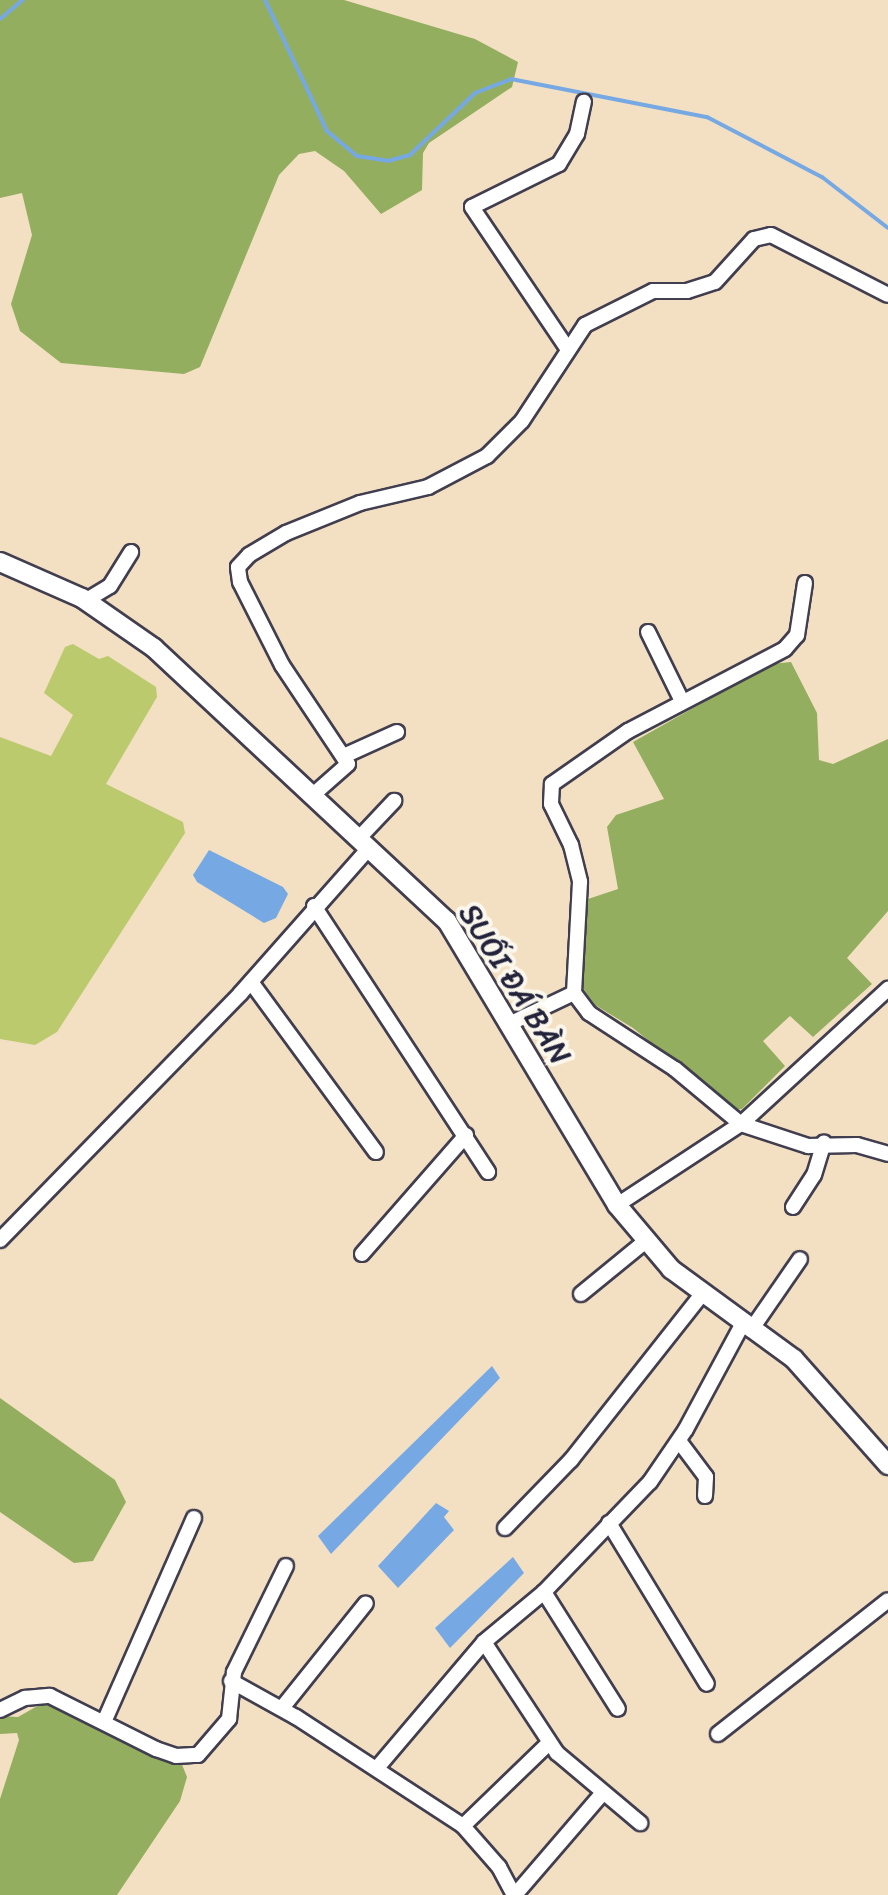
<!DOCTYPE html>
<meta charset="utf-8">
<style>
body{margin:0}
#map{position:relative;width:888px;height:1895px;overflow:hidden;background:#f3e0c3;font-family:Sriracha,sans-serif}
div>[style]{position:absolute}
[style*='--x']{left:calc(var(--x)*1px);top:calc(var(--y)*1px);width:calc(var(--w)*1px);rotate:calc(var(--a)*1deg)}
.green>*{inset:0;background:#bbca6c}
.forest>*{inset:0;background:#94ae60}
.water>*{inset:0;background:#76a9e3}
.stream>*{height:4px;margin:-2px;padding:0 2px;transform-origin:2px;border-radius:2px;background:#76a9e3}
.roads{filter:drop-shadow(2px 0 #413e4f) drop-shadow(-2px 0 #413e4f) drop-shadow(0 2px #413e4f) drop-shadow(0 -2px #413e4f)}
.minor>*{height:14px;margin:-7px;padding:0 7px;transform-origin:7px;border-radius:7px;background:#fff}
.tertiary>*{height:18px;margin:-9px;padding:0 9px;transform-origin:9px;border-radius:9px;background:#fff}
span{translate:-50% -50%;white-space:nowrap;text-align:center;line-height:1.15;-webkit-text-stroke:8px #fbf7ec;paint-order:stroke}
.street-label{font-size:30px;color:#22223b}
</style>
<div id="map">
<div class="green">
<i style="clip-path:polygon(73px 644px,99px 659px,108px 656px,156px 687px,157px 697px,106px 784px,183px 822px,185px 833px,57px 1032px,35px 1045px,0 1039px,0 737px,51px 756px,73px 715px,44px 693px,65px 647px)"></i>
</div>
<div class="forest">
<i style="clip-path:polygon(0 0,344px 0,475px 39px,518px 62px,512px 87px,429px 143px,423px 153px,422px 190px,381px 214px,344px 171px,315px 151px,299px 154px,279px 175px,200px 367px,184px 374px,61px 363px,20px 331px,11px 304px,32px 235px,22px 193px,0 198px)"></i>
<i style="clip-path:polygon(791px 662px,817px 713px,819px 760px,833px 764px,888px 739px,888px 911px,847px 958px,872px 984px,813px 1037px,790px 1016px,763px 1041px,785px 1066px,742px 1109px,733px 1110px,633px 1028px,595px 1005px,580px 984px,585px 900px,618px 889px,607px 827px,616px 815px,664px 799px,633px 742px,771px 664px)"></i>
<i style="clip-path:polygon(0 1398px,115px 1480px,126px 1502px,93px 1561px,74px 1563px,0 1512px)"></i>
<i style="clip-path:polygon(48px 1700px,181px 1762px,187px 1777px,180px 1801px,117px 1895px,0 1895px,0 1799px,19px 1740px,17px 1733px,0 1734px,0 1716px,18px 1717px)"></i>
</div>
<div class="water">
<i style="clip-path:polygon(209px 850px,283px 887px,288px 894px,276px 918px,264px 923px,197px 882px,193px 875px)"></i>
<i style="clip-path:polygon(492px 1366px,500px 1378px,331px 1554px,318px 1536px)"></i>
<i style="clip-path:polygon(436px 1503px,449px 1511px,444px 1517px,454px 1530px,398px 1588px,378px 1566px)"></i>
<i style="clip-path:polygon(513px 1557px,524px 1573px,450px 1648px,435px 1628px)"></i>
</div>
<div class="stream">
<i style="--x:265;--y:0;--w:145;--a:64.7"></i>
<i style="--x:327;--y:131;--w:39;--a:40"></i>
<i style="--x:357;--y:156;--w:31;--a:9"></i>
<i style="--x:388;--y:161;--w:23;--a:-15"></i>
<i style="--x:410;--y:155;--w:90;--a:-43.6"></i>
<i style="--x:475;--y:93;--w:39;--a:-21"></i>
<i style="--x:511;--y:79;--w:200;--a:11"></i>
<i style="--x:707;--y:117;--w:130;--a:27.6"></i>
<i style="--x:822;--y:177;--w:83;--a:37.7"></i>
<i style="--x:0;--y:19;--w:30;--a:-40"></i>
</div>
<div class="roads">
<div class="minor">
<i style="--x:567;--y:348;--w:170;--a:-124"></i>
<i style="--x:472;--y:207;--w:97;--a:-26.3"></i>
<i style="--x:559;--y:164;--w:35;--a:-59"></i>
<i style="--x:577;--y:134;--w:33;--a:-78"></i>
<i style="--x:805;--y:583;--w:53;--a:98.7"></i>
<i style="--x:797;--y:635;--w:18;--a:131"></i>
<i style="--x:785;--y:649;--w:177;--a:152.4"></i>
<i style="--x:628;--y:731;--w:93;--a:145.1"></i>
<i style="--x:552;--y:784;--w:20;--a:93"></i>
<i style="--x:551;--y:804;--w:46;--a:64"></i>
<i style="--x:571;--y:845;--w:38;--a:76"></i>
<i style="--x:580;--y:882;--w:111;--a:93.1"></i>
<i style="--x:574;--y:993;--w:25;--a:53"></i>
<i style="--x:589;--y:1013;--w:103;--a:33.1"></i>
<i style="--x:675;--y:1069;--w:86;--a:39.8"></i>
<i style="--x:741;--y:1124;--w:71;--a:18.2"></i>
<i style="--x:808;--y:1146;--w:49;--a:-1.2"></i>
<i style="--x:857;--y:1145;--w:32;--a:16"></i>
<i style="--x:85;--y:601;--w:29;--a:-31"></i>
<i style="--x:110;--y:586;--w:40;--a:-58"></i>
<i style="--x:648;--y:632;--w:77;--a:63.8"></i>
<i style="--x:346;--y:755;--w:56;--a:-24.3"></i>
<i style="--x:314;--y:794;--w:45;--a:-41.4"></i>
<i style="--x:348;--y:764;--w:119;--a:-123.7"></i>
<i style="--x:282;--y:665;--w:93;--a:-116.8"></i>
<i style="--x:240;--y:582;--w:15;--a:-98"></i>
<i style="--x:238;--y:567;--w:16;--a:-47"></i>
<i style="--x:249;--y:555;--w:43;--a:-30.7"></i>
<i style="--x:286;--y:533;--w:80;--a:-22.1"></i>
<i style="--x:360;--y:503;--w:70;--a:-13.2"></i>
<i style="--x:428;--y:487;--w:67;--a:-27.7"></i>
<i style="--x:487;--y:456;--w:49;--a:-45"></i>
<i style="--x:522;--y:421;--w:115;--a:-56.7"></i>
<i style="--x:585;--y:325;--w:76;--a:-26.6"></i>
<i style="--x:653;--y:291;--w:34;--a:0"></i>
<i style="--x:687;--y:291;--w:29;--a:-18"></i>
<i style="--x:715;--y:282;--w:58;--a:-47.8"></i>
<i style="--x:754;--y:239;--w:17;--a:-13"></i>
<i style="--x:771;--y:235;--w:131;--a:27.1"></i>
<i style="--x:360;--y:837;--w:50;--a:-46.6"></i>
<i style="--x:314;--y:906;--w:318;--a:56.8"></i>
<i style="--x:251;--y:982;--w:211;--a:53.7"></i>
<i style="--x:509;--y:1024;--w:72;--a:-25.5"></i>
<i style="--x:617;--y:1205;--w:148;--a:-33.2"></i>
<i style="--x:741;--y:1124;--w:200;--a:-42.6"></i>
<i style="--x:793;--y:1207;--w:38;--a:-57"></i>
<i style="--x:814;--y:1175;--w:34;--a:-73"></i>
<i style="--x:0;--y:1240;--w:344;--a:-45.7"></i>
<i style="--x:240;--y:994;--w:196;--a:-48.5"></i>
<i style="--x:362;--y:1254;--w:158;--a:-48.8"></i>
<i style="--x:581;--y:1294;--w:85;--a:-39.3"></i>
<i style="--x:751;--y:1330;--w:86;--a:-55.4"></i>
<i style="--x:679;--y:1441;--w:45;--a:53.1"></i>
<i style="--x:706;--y:1477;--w:19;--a:93"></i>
<i style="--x:609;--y:1523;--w:188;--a:58.7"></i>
<i style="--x:505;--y:1528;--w:95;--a:-45.9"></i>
<i style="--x:571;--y:1460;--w:213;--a:-51.7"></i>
<i style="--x:544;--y:1592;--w:138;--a:57.7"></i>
<i style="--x:484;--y:1642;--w:133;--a:56.7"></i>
<i style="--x:557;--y:1753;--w:109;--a:40.1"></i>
<i style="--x:231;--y:1681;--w:74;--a:29"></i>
<i style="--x:296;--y:1717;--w:199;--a:33.1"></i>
<i style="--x:463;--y:1826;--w:55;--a:48.7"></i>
<i style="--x:499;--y:1867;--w:32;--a:62"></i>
<i style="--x:282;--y:1708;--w:134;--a:-51.3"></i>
<i style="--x:0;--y:1710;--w:28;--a:-26"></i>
<i style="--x:25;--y:1698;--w:25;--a:-5"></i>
<i style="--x:50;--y:1696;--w:119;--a:26.6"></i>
<i style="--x:156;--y:1749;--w:21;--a:19"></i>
<i style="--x:176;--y:1756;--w:22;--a:-3"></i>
<i style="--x:198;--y:1755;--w:48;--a:-49.3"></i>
<i style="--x:229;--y:1719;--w:47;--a:-83.9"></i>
<i style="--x:234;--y:1672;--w:118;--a:-63.9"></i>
<i style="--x:104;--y:1722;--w:223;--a:-66.2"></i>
<i style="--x:718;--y:1734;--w:216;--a:-38.2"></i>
<i style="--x:377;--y:1768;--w:165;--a:-49.7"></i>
<i style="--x:484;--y:1642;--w:78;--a:-39.8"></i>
<i style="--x:544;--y:1592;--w:153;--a:-46.1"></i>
<i style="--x:650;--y:1482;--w:64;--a:-55.8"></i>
<i style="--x:686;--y:1429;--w:120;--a:-61.7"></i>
<i style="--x:463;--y:1826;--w:120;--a:-44"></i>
<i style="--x:515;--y:1895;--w:132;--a:-49.3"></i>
</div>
<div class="tertiary">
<i style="--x:0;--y:562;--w:90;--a:23.7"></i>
<i style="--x:82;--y:598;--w:88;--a:34.8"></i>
<i style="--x:154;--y:648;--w:400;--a:43"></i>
<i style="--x:447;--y:921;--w:331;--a:59.1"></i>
<i style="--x:617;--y:1205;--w:84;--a:49.8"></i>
<i style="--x:671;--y:1269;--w:152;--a:36.2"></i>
<i style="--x:794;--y:1359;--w:142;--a:48.4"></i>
</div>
</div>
<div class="street-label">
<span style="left:515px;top:984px;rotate:58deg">SUỐI ĐÁ BÀN</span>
</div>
</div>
